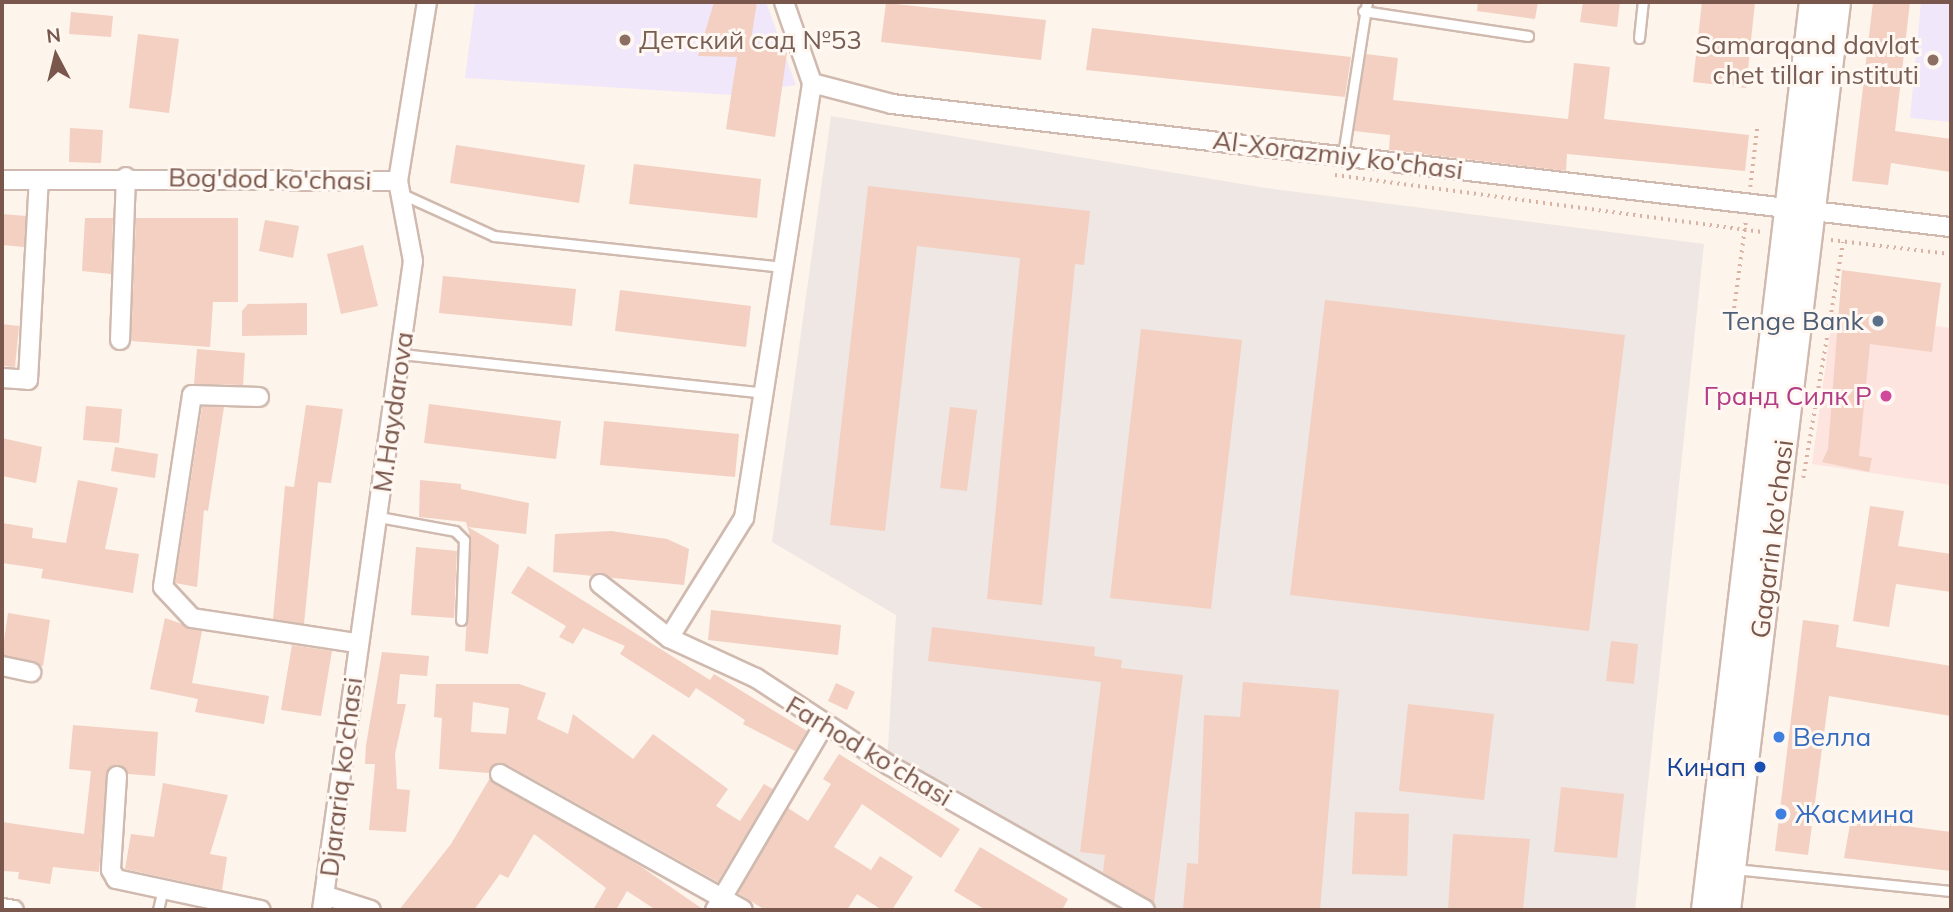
<!DOCTYPE html>
<meta charset="utf-8">
<style>
body{margin:0}
#map{position:relative;width:1953px;height:912px;overflow:hidden;background:#fdf4eb;font-family:Mulish,sans-serif}
div>[style]{position:absolute}
[style*='--x']{left:calc(var(--x)*1px);top:calc(var(--y)*1px);width:calc(var(--w)*1px);rotate:calc(var(--a)*1deg)}
.commercial>*{inset:0;background:#fde4df}
.industrial>*{inset:0;background:#efe7e3}
.education>*{inset:0;background:#f1e7fa}
.building>*{inset:0;background:#f3d0c2}
.path>*{height:3.5px;margin-top:-1.75px;transform-origin:0;background:repeating-linear-gradient(90deg,#d9b2a4 0 2px,transparent 0 7px)}
.roads{filter:drop-shadow(2px 0 #d0baaf) drop-shadow(-2px 0 #d0baaf) drop-shadow(0 2px #d0baaf) drop-shadow(0 -2px #d0baaf)}
.lane>*{height:9px;margin:-4.5px;padding:0 4.5px;transform-origin:4.5px;border-radius:4.5px;background:#fff}
.street>*{height:18px;margin:-9px;padding:0 9px;transform-origin:9px;border-radius:9px;background:#fff}
.secondary>*{height:26px;margin:-13px;padding:0 13px;transform-origin:13px;border-radius:13px;background:#fff}
.dots>*{width:19px;height:19px;translate:-50% -50%;box-sizing:border-box;border:4px solid #fff8f2;border-radius:50%}
span{translate:-50% -50%;white-space:nowrap;text-align:center;line-height:1.15;-webkit-text-stroke:6px #fff8f2;paint-order:stroke}
.education-label{font-size:26px;color:#785e54}
.left{translate:0 -50%;text-align:left}
.right{translate:-100% -50%;text-align:right}
.street-label{font-size:26px;color:#79574c}
.service-label{font-size:26px;color:#4e5e75}
.hotel-label{font-size:26px;color:#b23c85}
.shop-label{font-size:26px;color:#366cbe}
.transit-label{font-size:26px;color:#164399}
.frame{position:absolute;inset:0;border:4px solid #79574c;pointer-events:none}
.north{position:absolute;left:21px;top:21px;width:70px;height:70px;-webkit-text-stroke:5px #fff8f2;paint-order:stroke;rotate:353deg;font-size:19px;font-weight:700;line-height:28px;text-align:center;color:#79574c}
.north::after{content:'';display:block;margin:auto;width:24px;height:32px;background:#79574c;clip-path:polygon(50% 0,100% 100%,50% 72%,0 100%)}
</style>
<div id="map">
<div class="commercial">
<i style="clip-path:polygon(1833px 313px,1951px 328px,1951px 485px,1812px 464px)"></i>
</div>
<div class="industrial">
<i style="clip-path:polygon(831px 116px,1266px 188px,1704px 244px,1635px 910px,1118px 910px,887px 762px,896px 615px,772px 542px)"></i>
</div>
<div class="education">
<i style="clip-path:polygon(475px 2px,766px 2px,796px 85px,732px 95px,465px 78px)"></i>
<i style="clip-path:polygon(1921px 2px,1951px 2px,1951px 122px,1910px 118px)"></i>
</div>
<div class="building">
<i style="clip-path:polygon(714px 2px,757px 2px,750px 46px,787px 53px,775px 137px,726px 129px,737px 57px,698px 56px)"></i>
<i style="clip-path:polygon(1478px 2px,1538px 2px,1535px 19px,1477px 11px)"></i>
<i style="clip-path:polygon(1583px 2px,1620px 2px,1617px 27px,1580px 22px)"></i>
<i style="clip-path:polygon(1702px 2px,1755px 2px,1746px 88px,1693px 82px)"></i>
<i style="clip-path:polygon(1873px 2px,1910px 2px,1895px 131px,1951px 139px,1951px 172px,1891px 163px,1888px 185px,1852px 181px)"></i>
<i style="clip-path:polygon(886px 3px,1046px 20px,1041px 60px,881px 42px)"></i>
<i style="clip-path:polygon(71px 12px,113px 16px,111px 37px,69px 34px)"></i>
<i style="clip-path:polygon(1092px 28px,1351px 57px,1345px 97px,1086px 70px)"></i>
<i style="clip-path:polygon(138px 34px,179px 39px,169px 113px,129px 108px)"></i>
<i style="clip-path:polygon(1366px 54px,1398px 58px,1393px 100px,1568px 119px,1574px 63px,1610px 67px,1604px 119px,1749px 135px,1745px 171px,1567px 154px,1566px 171px,1389px 150px,1390px 135px,1354px 131px)"></i>
<i style="clip-path:polygon(70px 128px,103px 130px,101px 163px,69px 162px)"></i>
<i style="clip-path:polygon(456px 145px,585px 165px,579px 203px,450px 183px)"></i>
<i style="clip-path:polygon(634px 164px,761px 179px,757px 218px,629px 204px)"></i>
<i style="clip-path:polygon(868px 186px,1090px 211px,1084px 265px,1075px 264px,1042px 605px,987px 599px,1020px 258px,917px 246px,885px 531px,830px 525px)"></i>
<i style="clip-path:polygon(2px 214px,26px 216px,24px 247px,2px 245px)"></i>
<i style="clip-path:polygon(85px 218px,113px 218px,111px 274px,82px 271px)"></i>
<i style="clip-path:polygon(136px 218px,238px 218px,238px 302px,213px 302px,210px 347px,131px 341px)"></i>
<i style="clip-path:polygon(265px 220px,299px 226px,293px 258px,259px 251px)"></i>
<i style="clip-path:polygon(363px 245px,378px 306px,341px 314px,327px 254px)"></i>
<i style="clip-path:polygon(1842px 270px,1941px 283px,1932px 352px,1870px 344px,1859px 456px,1872px 458px,1869px 472px,1822px 462px,1828px 449px)"></i>
<i style="clip-path:polygon(443px 276px,576px 289px,572px 326px,439px 313px)"></i>
<i style="clip-path:polygon(620px 290px,751px 306px,746px 347px,615px 331px)"></i>
<i style="clip-path:polygon(1325px 300px,1625px 335px,1589px 631px,1290px 595px)"></i>
<i style="clip-path:polygon(307px 303px,307px 335px,242px 336px,242px 311px,248px 304px)"></i>
<i style="clip-path:polygon(2px 324px,19px 326px,15px 367px,2px 366px)"></i>
<i style="clip-path:polygon(1141px 329px,1242px 340px,1211px 609px,1110px 598px)"></i>
<i style="clip-path:polygon(197px 349px,245px 353px,243px 385px,194px 384px)"></i>
<i style="clip-path:polygon(429px 404px,561px 421px,556px 459px,424px 443px)"></i>
<i style="clip-path:polygon(306px 405px,343px 409px,331px 483px,318px 482px,304px 624px,273px 619px,285px 486px,294px 487px)"></i>
<i style="clip-path:polygon(86px 406px,122px 409px,119px 443px,83px 440px)"></i>
<i style="clip-path:polygon(202px 407px,224px 407px,208px 511px,204px 510px,197px 587px,175px 583px)"></i>
<i style="clip-path:polygon(950px 407px,977px 410px,967px 491px,940px 488px)"></i>
<i style="clip-path:polygon(604px 421px,739px 434px,735px 477px,600px 465px)"></i>
<i style="clip-path:polygon(2px 438px,42px 447px,36px 483px,2px 476px)"></i>
<i style="clip-path:polygon(115px 447px,158px 454px,155px 478px,111px 471px)"></i>
<i style="clip-path:polygon(78px 480px,118px 488px,105px 549px,139px 554px,133px 593px,41px 578px,43px 569px,2px 563px,2px 523px,33px 528px,32px 538px,66px 543px)"></i>
<i style="clip-path:polygon(420px 480px,461px 484px,461px 489px,529px 503px,526px 534px,468px 527px,499px 545px,488px 654px,465px 651px,471px 540px,466px 522px,419px 517px)"></i>
<i style="clip-path:polygon(1870px 506px,1904px 511px,1898px 546px,1951px 554px,1951px 592px,1896px 584px,1889px 627px,1853px 621px)"></i>
<i style="clip-path:polygon(611px 531px,667px 539px,689px 549px,684px 585px,553px 572px,555px 534px)"></i>
<i style="clip-path:polygon(416px 547px,457px 551px,454px 618px,411px 615px)"></i>
<i style="clip-path:polygon(528px 566px,710px 680px,714px 674px,807px 731px,795px 751px,743px 724px,745px 720px,696px 688px,689px 698px,620px 654px,625px 646px,583px 628px,573px 644px,559px 637px,566px 626px,511px 593px)"></i>
<i style="clip-path:polygon(711px 610px,841px 625px,838px 655px,708px 640px)"></i>
<i style="clip-path:polygon(8px 613px,50px 620px,43px 666px,2px 655px)"></i>
<i style="clip-path:polygon(165px 618px,202px 631px,192px 683px,269px 696px,264px 724px,195px 712px,198px 699px,150px 689px)"></i>
<i style="clip-path:polygon(1803px 620px,1839px 625px,1836px 647px,1951px 666px,1951px 716px,1829px 696px,1808px 855px,1775px 851px)"></i>
<i style="clip-path:polygon(932px 627px,1095px 647px,1094px 656px,1122px 660px,1121px 668px,1183px 675px,1154px 904px,1103px 872px,1105px 855px,1080px 852px,1101px 682px,928px 661px)"></i>
<i style="clip-path:polygon(1611px 641px,1638px 644px,1634px 684px,1606px 681px)"></i>
<i style="clip-path:polygon(292px 645px,332px 651px,321px 716px,281px 710px)"></i>
<i style="clip-path:polygon(382px 652px,429px 656px,427px 676px,400px 674px,397px 704px,406px 704px,395px 754px,397px 789px,410px 790px,406px 832px,369px 830px,375px 764px,365px 764px,366px 745px)"></i>
<i style="clip-path:polygon(1243px 682px,1339px 690px,1320px 910px,1183px 910px,1187px 863px,1198px 864px,1204px 715px,1240px 717px)"></i>
<i style="clip-path:polygon(836px 683px,855px 692px,847px 710px,828px 701px)"></i>
<i style="clip-path:polygon(evenodd,436px 684px,519px 684px,546px 693px,537px 719px,568px 734px,573px 714px,633px 759px,653px 734px,728px 789px,716px 806px,740px 821px,764px 784px,773px 789px,718px 882px,506px 764px,495px 764px,489px 773px,439px 769px,442px 718px,434px 717px,436px 684px,473px 702px,509px 708px,506px 734px,471px 732px,473px 702px)"></i>
<i style="clip-path:polygon(1408px 704px,1494px 714px,1484px 800px,1399px 791px)"></i>
<i style="clip-path:polygon(73px 725px,158px 732px,155px 776px,128px 774px,118px 765px,107px 770px,99px 872px,53px 867px,50px 884px,18px 879px,19px 872px,2px 871px,2px 822px,84px 834px,91px 771px,69px 769px)"></i>
<i style="clip-path:polygon(839px 754px,960px 829px,941px 858px,862px 804px,834px 847px,871px 870px,880px 856px,913px 877px,892px 910px,882px 910px,857px 894px,847px 910px,765px 910px,738px 893px,788px 808px,808px 821px,831px 784px,823px 779px)"></i>
<i style="clip-path:polygon(490px 778px,640px 866px,704px 910px,656px 910px,627px 891px,616px 910px,593px 910px,606px 888px,534px 834px,508px 878px,500px 874px,474px 910px,399px 910px,451px 844px)"></i>
<i style="clip-path:polygon(163px 783px,228px 795px,210px 854px,227px 857px,222px 890px,125px 869px,131px 834px,154px 837px)"></i>
<i style="clip-path:polygon(1561px 787px,1624px 794px,1617px 858px,1554px 852px)"></i>
<i style="clip-path:polygon(1355px 812px,1409px 814px,1407px 876px,1352px 874px)"></i>
<i style="clip-path:polygon(1851px 819px,1951px 832px,1951px 871px,1844px 858px)"></i>
<i style="clip-path:polygon(1453px 834px,1530px 839px,1523px 910px,1448px 910px)"></i>
<i style="clip-path:polygon(980px 847px,1068px 899px,1062px 910px,986px 910px,954px 891px)"></i>
</div>
<div class="path">
<i style="--x:1335;--y:175;--w:433;--a:7.6"></i>
<i style="--x:1750;--y:187;--w:60;--a:-83.3"></i>
<i style="--x:1831;--y:240;--w:121;--a:6.7"></i>
<i style="--x:1732;--y:322;--w:104;--a:-82.3"></i>
<i style="--x:1803;--y:478;--w:239;--a:-80.4"></i>
</div>
<div class="roads">
<div class="lane">
<i style="--x:1363;--y:11;--w:167;--a:8.6"></i>
<i style="--x:1639;--y:38;--w:36;--a:-84"></i>
<i style="--x:1343;--y:155;--w:155;--a:-81.1"></i>
<i style="--x:402;--y:194;--w:101;--a:24.5"></i>
<i style="--x:494;--y:236;--w:291;--a:6.1"></i>
<i style="--x:401;--y:354;--w:365;--a:6.1"></i>
<i style="--x:379;--y:517;--w:77;--a:10.4"></i>
<i style="--x:455;--y:531;--w:13;--a:45"></i>
<i style="--x:464;--y:540;--w:80;--a:92.1"></i>
<i style="--x:1734;--y:869;--w:218;--a:5.8"></i>
<i style="--x:158;--y:910;--w:22;--a:-77"></i>
</div>
<div class="street">
<i style="--x:784;--y:2;--w:86;--a:70.9"></i>
<i style="--x:812;--y:83;--w:83;--a:14.7"></i>
<i style="--x:892;--y:104;--w:1066;--a:6.63"></i>
<i style="--x:2;--y:180;--w:396;--a:0.1"></i>
<i style="--x:398;--y:181;--w:181;--a:-80.8"></i>
<i style="--x:120;--y:340;--w:163;--a:-87.9"></i>
<i style="--x:2;--y:378;--w:26;--a:4"></i>
<i style="--x:28;--y:380;--w:200;--a:-86.9"></i>
<i style="--x:259;--y:397;--w:67;--a:-178.3"></i>
<i style="--x:192;--y:395;--w:194;--a:98.6"></i>
<i style="--x:163;--y:587;--w:42;--a:46.9"></i>
<i style="--x:192;--y:618;--w:166;--a:8.7"></i>
<i style="--x:600;--y:584;--w:88;--a:38"></i>
<i style="--x:669;--y:638;--w:96;--a:24.7"></i>
<i style="--x:756;--y:678;--w:159;--a:33.2"></i>
<i style="--x:889;--y:765;--w:294;--a:29.5"></i>
<i style="--x:669;--y:638;--w:142;--a:-58"></i>
<i style="--x:744;--y:518;--w:440;--a:-81.1"></i>
<i style="--x:2;--y:666;--w:30;--a:12"></i>
<i style="--x:500;--y:774;--w:278;--a:29.2"></i>
<i style="--x:117;--y:776;--w:94;--a:93.7"></i>
<i style="--x:111;--y:870;--w:10;--a:61"></i>
<i style="--x:116;--y:879;--w:148;--a:12.1"></i>
<i style="--x:327;--y:896;--w:46;--a:17.7"></i>
<i style="--x:2;--y:908;--w:12;--a:9"></i>
<i style="--x:322;--y:910;--w:655;--a:-82.02"></i>
<i style="--x:413;--y:261;--w:81;--a:-100.6"></i>
<i style="--x:715;--y:910;--w:217;--a:-59.5"></i>
</div>
<div class="secondary">
<i style="--x:1705;--y:910;--w:914;--a:-83.22"></i>
<i style="--x:1727;--y:910;--w:915;--a:-83.09"></i>
</div>
</div>
<div class="dots">
<i style="left:625px;top:40px;background:#8d6e63"></i>
<i style="left:1933px;top:60px;background:#8d6e63"></i>
<i style="left:1878px;top:321px;background:#5c6f8a"></i>
<i style="left:1886px;top:396px;background:#d1479c"></i>
<i style="left:1779px;top:737px;background:#3f7fe0"></i>
<i style="left:1760px;top:767px;background:#1a4fb4"></i>
<i style="left:1781px;top:814px;background:#3f7fe0"></i>
</div>
<div class="education-label">
<span class="left" style="left:639px;top:40px">Детский сад №53</span>
<span class="right" style="left:1919px;top:60px">Samarqand davlat<br>chet tillar instituti</span>
</div>
<div class="street-label">
<span style="left:1338px;top:155px;rotate:7deg">Al-Xorazmiy ko'chasi</span>
<span style="left:270px;top:179px;rotate:1deg">Bog'dod ko'chasi</span>
<span style="left:393px;top:412px;rotate:-82deg">M.Haydarova</span>
<span style="left:1772px;top:539px;rotate:-83deg">Gagarin ko'chasi</span>
<span style="left:869px;top:751px;rotate:31deg">Farhod ko'chasi</span>
<span style="left:341px;top:777px;rotate:-83deg">Djarariq ko'chasi</span>
</div>
<div class="service-label">
<span class="right" style="left:1864px;top:321px">Tenge Bank</span>
</div>
<div class="hotel-label">
<span class="right" style="left:1872px;top:396px">Гранд Силк Р</span>
</div>
<div class="shop-label">
<span class="left" style="left:1793px;top:737px">Велла</span>
<span class="left" style="left:1795px;top:814px">Жасмина</span>
</div>
<div class="transit-label">
<span class="right" style="left:1746px;top:767px">Кинап</span>
</div>
<div class="frame"></div>
<div class="north">N</div>
</div>
